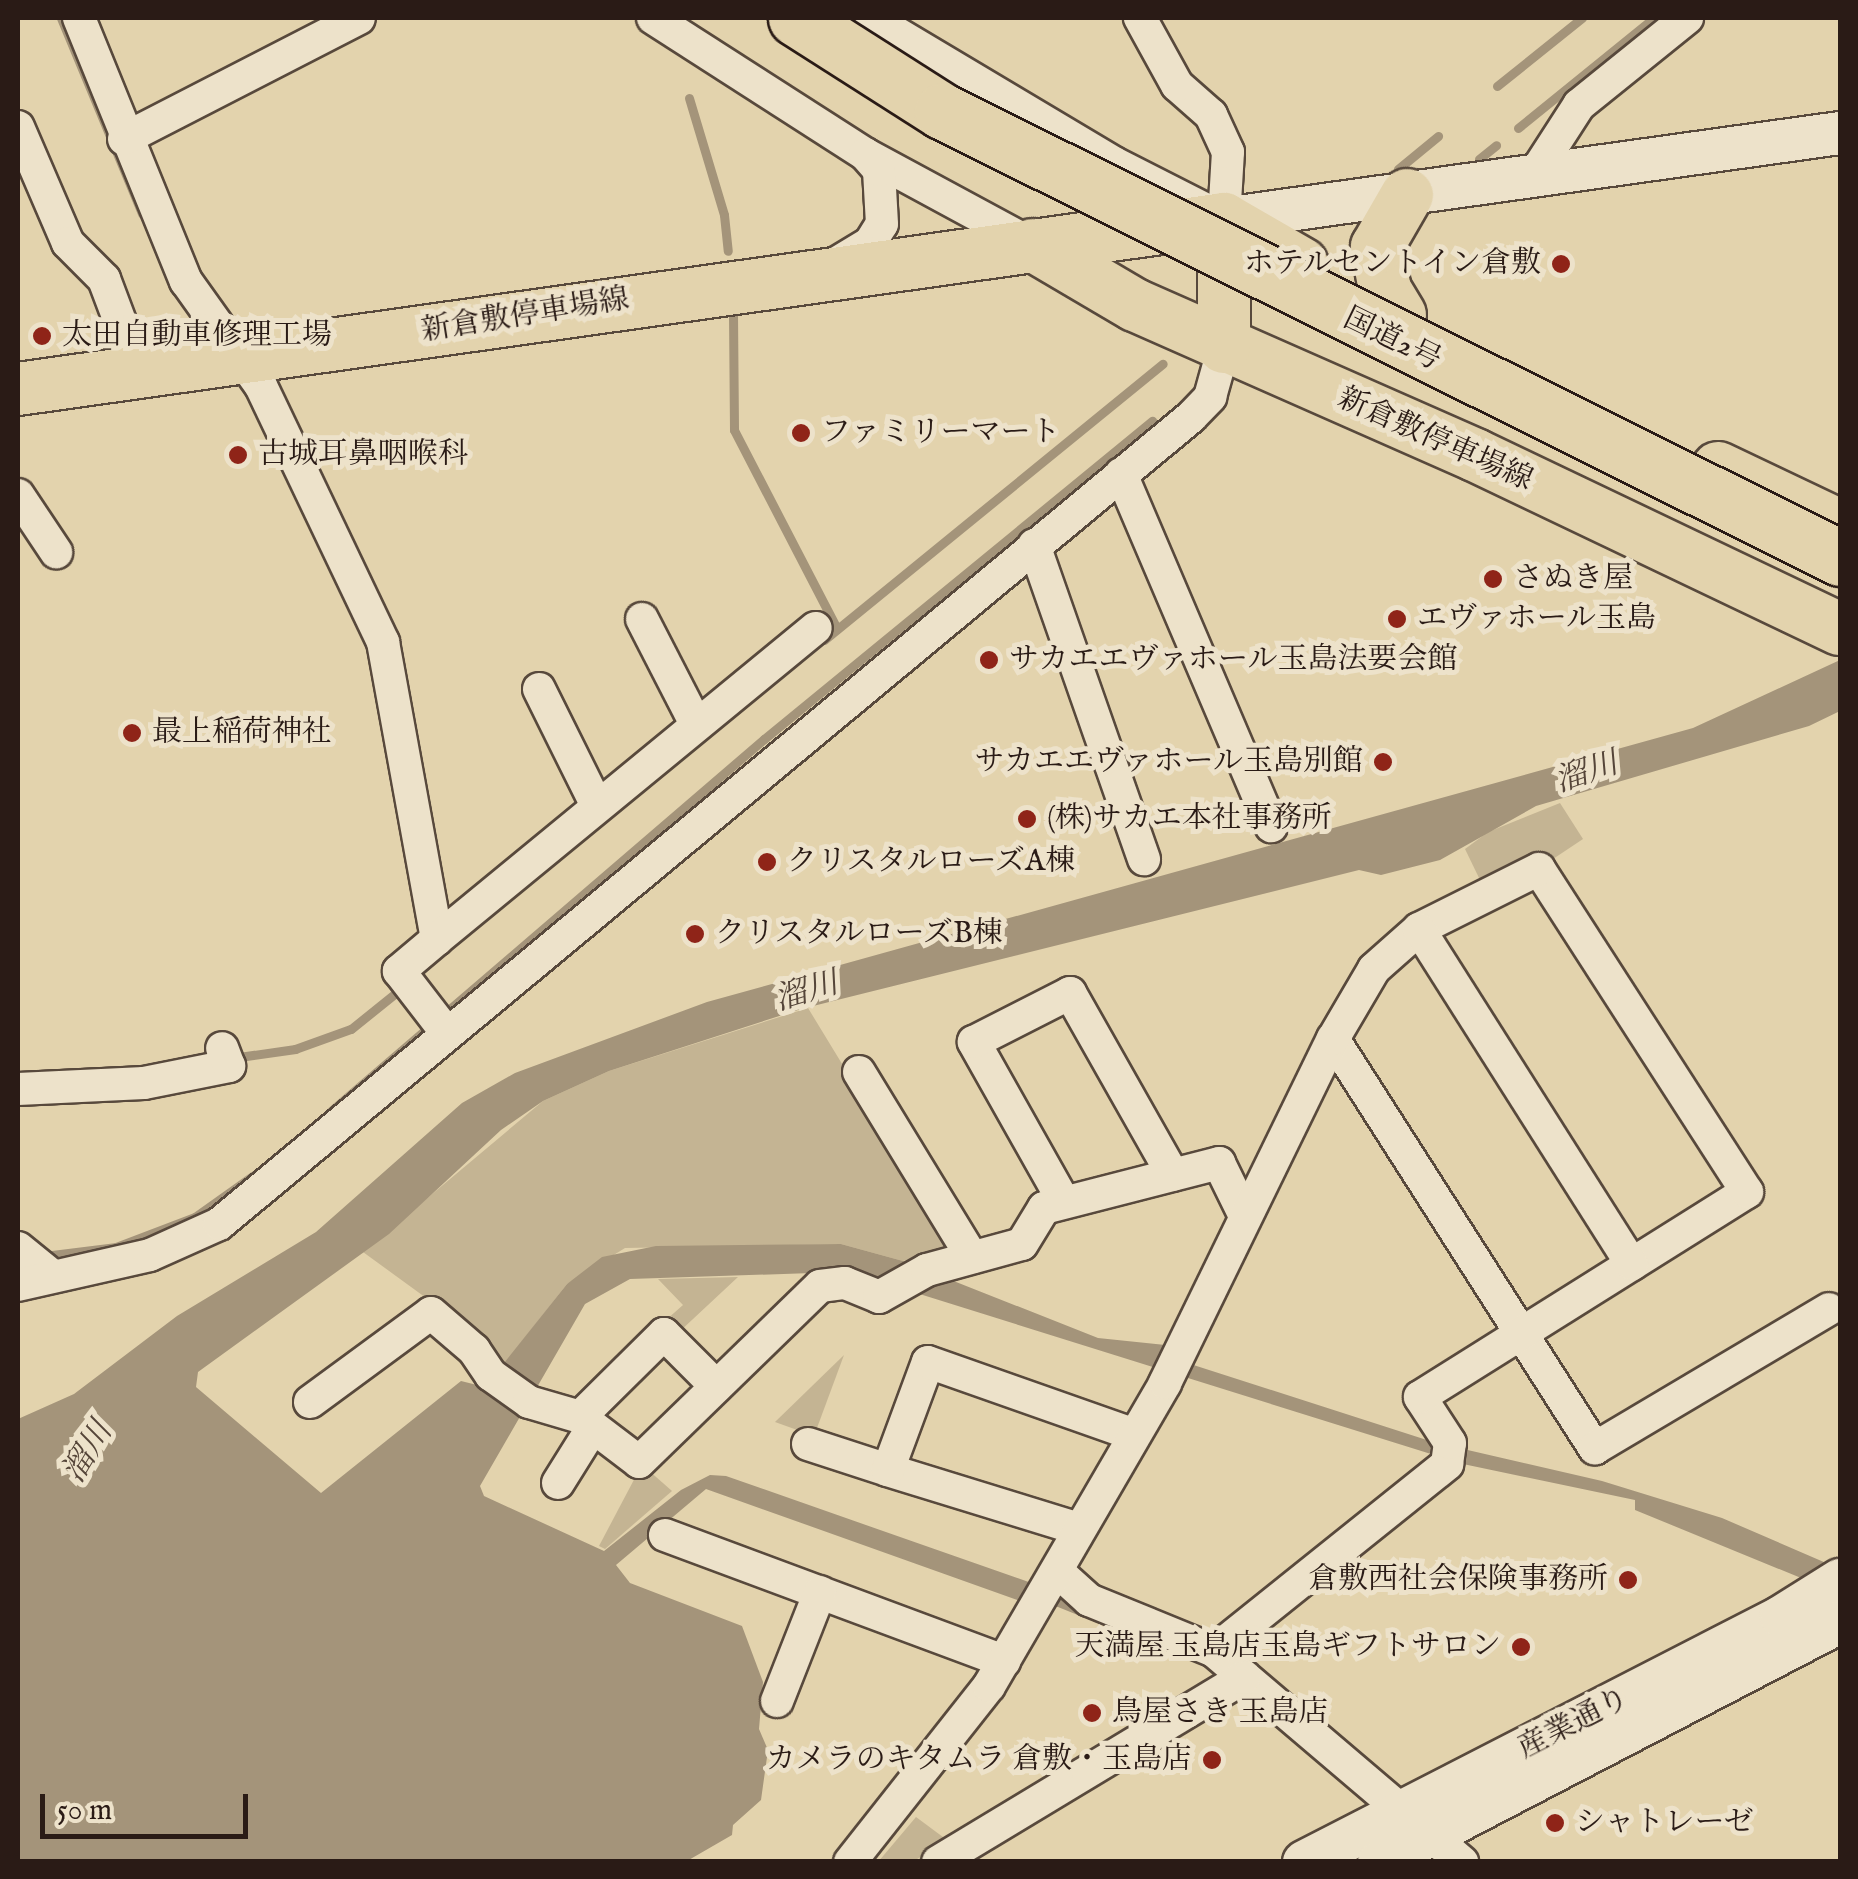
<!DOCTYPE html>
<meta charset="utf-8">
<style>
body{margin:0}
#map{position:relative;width:1858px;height:1879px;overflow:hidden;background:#e3d3ad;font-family:"IM FELL English","Noto Serif JP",serif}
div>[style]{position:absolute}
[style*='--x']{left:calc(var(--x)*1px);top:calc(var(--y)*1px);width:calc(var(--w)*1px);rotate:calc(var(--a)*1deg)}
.green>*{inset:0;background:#c4b493}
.water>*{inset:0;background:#a4947a}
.stream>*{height:9px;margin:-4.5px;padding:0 4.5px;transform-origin:4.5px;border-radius:4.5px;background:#a4947a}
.roads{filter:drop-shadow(2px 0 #58493c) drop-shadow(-2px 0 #58493c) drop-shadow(0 2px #58493c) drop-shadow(0 -2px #58493c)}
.minor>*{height:32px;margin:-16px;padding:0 16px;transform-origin:16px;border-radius:16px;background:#ede2ca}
.tertiary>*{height:42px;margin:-21px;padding:0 21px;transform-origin:21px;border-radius:21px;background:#ede2ca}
.primary>*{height:52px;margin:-26px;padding:0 26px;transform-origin:26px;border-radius:26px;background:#e3d3ad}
.bridges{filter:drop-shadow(2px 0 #2a1b16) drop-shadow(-2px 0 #2a1b16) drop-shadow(0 2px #2a1b16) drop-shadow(0 -2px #2a1b16)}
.trunk-bridge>*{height:55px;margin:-27.5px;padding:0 27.5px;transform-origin:27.5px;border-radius:27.5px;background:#e3d3ad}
.dots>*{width:28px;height:28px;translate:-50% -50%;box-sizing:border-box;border:5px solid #ede2ca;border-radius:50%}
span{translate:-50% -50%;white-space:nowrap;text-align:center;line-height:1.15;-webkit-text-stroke:10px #ede2ca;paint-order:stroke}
.poi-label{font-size:30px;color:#2a1b16}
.right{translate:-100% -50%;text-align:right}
.left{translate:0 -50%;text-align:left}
.street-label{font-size:30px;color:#2a1b16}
.water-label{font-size:32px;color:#554539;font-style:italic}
.frame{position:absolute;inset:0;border:20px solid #2a1b16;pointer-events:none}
.scale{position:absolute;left:40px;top:1794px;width:208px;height:45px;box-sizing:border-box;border:5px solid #2a1b16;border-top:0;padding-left:12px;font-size:30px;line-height:35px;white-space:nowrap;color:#2a1b16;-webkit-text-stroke:8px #ede2ca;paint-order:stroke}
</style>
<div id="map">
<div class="green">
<i style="clip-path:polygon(1560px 803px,1583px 839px,1547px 863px,1481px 882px,1465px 849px,1488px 832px)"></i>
<i style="clip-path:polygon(808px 1008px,953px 1246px,903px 1261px,841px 1244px,625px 1248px,567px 1284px,501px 1368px,488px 1343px,363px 1252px,543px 1101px,609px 1071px)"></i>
<i style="clip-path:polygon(738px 1277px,678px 1333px,666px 1320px,683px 1305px,658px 1279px)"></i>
<i style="clip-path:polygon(844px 1355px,814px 1436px,775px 1422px)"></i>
<i style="clip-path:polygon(647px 1469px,672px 1491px,605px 1549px,599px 1546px,637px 1474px)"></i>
<i style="clip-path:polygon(916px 1817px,947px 1840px,914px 1861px,878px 1862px)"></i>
</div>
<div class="water">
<i style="clip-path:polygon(1840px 660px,1840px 711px,1809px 726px,1536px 806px,1440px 860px,1381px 875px,1359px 870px,801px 1009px,609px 1071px,543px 1101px,501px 1130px,389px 1234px,198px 1372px,196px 1387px,321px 1493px,461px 1381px,485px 1387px,567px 1284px,602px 1257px,656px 1246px,841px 1244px,903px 1261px,1098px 1338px,1175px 1346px,1181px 1361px,1433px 1442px,1602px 1481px,1722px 1518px,1840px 1569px,1840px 1594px,1635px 1510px,1635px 1500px,1463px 1464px,878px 1281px,812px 1273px,630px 1279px,585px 1304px,480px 1486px,484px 1496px,604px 1551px,681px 1490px,710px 1475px,726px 1476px,1040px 1586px,1191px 1648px,1194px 1662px,1058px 1607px,1040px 1608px,706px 1489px,616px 1565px,630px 1583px,742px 1626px,763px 1682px,759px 1729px,768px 1750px,761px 1800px,733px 1825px,732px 1835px,687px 1861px,18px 1861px,18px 1419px,74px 1394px,177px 1316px,316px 1232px,462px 1103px,515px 1073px,707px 1002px,1693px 728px)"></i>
</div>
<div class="stream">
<i style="--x:61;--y:18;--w:212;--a:67.5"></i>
<i style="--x:1497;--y:86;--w:109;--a:-38.7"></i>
<i style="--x:689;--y:98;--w:122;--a:73.3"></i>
<i style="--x:724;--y:215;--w:36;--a:84"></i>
<i style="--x:1518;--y:128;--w:175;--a:-39"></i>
<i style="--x:1479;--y:159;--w:22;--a:-39"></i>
<i style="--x:1398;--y:169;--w:52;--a:-39.5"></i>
<i style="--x:733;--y:314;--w:116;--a:89.5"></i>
<i style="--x:734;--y:430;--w:224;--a:62.6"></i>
<i style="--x:824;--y:640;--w:437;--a:-39.2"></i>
<i style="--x:232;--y:1058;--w:64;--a:-8.1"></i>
<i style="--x:295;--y:1049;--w:59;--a:-19.7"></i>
<i style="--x:351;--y:1029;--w:67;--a:-38.9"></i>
<i style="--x:331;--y:1111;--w:571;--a:-40.67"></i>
<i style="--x:764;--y:739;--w:502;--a:-39.34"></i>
<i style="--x:44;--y:1256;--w:73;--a:-7.1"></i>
<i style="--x:116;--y:1247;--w:85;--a:-20.8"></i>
<i style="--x:195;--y:1217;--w:72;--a:-35.4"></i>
</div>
<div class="roads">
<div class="minor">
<i style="--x:79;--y:18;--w:284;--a:67.9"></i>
<i style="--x:186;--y:281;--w:129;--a:54.5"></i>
<i style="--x:261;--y:386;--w:284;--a:64.5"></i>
<i style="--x:383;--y:642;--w:302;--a:79.7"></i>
<i style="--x:437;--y:939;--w:50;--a:139.9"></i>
<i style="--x:399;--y:971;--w:77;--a:52.4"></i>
<i style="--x:653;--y:18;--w:252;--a:32.7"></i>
<i style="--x:865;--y:154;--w:191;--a:28.4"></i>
<i style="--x:871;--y:18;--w:283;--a:30.8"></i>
<i style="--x:1114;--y:163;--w:123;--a:27"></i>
<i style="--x:1224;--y:219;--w:67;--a:-86.6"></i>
<i style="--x:1228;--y:152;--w:41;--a:-114.7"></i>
<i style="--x:1211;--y:115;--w:45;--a:-138.6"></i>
<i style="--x:1177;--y:85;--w:77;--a:-118.9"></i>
<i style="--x:18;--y:127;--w:126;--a:66.7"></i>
<i style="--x:68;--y:243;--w:51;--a:45"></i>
<i style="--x:104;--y:279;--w:99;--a:69.4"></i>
<i style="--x:124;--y:139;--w:264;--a:-27.2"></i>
<i style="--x:1532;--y:178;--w:87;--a:-57.2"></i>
<i style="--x:1579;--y:105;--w:139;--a:-38.9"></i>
<i style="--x:832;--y:266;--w:44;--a:-31.2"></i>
<i style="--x:870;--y:243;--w:22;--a:-58"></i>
<i style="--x:882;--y:224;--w:54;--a:-93.2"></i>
<i style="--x:879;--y:170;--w:21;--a:-131"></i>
<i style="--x:1121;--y:474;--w:383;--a:66.9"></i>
<i style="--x:18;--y:495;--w:69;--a:56.3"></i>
<i style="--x:1034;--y:545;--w:333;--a:70.7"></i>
<i style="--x:642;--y:619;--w:118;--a:62.8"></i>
<i style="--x:539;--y:689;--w:128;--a:63.6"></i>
<i style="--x:437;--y:939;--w:490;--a:-39.4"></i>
<i style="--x:1333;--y:1039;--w:486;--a:57.4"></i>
<i style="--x:1595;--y:1448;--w:272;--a:-30.7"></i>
<i style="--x:859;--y:1072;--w:217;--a:58.6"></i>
<i style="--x:18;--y:1089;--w:126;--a:-2.7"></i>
<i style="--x:144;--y:1083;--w:87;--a:-11.3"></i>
<i style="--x:229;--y:1066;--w:19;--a:-111"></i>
<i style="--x:1064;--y:1202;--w:184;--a:-119.4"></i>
<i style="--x:974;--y:1042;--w:108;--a:-27"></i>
<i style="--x:1070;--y:993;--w:209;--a:60.5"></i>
<i style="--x:18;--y:1248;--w:40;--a:39"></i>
<i style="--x:18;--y:1285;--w:135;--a:-12.8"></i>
<i style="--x:150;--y:1255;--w:76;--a:-24.2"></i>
<i style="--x:219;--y:1224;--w:1263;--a:-39.7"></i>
<i style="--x:1191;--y:417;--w:28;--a:-46"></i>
<i style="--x:1210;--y:397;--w:52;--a:-74.4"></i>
<i style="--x:310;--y:1402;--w:150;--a:-36.3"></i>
<i style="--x:431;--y:1313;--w:57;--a:40.7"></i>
<i style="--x:474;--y:1350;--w:30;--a:56"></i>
<i style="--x:491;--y:1375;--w:47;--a:35.4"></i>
<i style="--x:529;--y:1402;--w:53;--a:16.4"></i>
<i style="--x:580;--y:1417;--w:74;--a:37.3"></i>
<i style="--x:639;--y:1462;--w:252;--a:-44.2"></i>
<i style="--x:820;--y:1286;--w:25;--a:-7"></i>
<i style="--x:845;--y:1283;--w:37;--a:22"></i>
<i style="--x:879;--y:1297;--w:55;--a:-29.4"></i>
<i style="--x:927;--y:1270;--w:98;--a:-15.3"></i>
<i style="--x:1022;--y:1244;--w:42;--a:-58.6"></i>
<i style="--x:1044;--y:1208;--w:181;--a:-14.4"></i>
<i style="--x:1219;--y:1163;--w:57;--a:63.9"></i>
<i style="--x:580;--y:1417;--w:118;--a:-44.7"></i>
<i style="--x:664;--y:1334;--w:74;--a:45"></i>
<i style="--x:808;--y:1444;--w:84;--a:18"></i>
<i style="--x:558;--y:1483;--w:66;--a:-58"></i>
<i style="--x:1076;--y:1528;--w:197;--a:-162.9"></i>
<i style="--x:888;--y:1470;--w:115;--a:-69.7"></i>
<i style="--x:928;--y:1362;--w:216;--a:19.4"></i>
<i style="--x:665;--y:1535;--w:362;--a:20.4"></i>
<i style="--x:1057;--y:1571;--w:43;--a:42.2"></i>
<i style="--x:1089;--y:1600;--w:135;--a:22.2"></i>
<i style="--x:1214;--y:1651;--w:326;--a:40.4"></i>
<i style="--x:1214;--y:1651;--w:299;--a:-38.7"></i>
<i style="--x:1447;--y:1464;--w:21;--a:-82"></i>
<i style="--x:1450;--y:1443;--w:55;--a:-123.1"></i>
<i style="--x:1420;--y:1397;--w:386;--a:-32.1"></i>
<i style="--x:1747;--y:1192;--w:384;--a:-122.8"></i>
<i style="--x:1539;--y:869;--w:134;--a:153.4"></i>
<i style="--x:777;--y:1701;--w:117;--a:-68.5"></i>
<i style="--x:850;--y:1862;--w:224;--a:-51.7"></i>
<i style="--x:989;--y:1686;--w:350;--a:-59.8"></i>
<i style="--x:1165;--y:1383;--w:383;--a:-64"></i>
<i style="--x:1333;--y:1039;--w:81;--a:-59.6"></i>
<i style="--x:1374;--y:969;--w:60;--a:-41.6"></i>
<i style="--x:1419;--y:929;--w:397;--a:57.6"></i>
<i style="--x:938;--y:1862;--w:358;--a:-31.1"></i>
</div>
<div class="tertiary">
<i style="--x:1224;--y:219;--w:622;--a:-7.95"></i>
<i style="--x:1304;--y:1862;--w:536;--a:-27.19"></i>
<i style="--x:1781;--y:1617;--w:70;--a:-32.1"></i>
<i style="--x:1379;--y:1862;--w:520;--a:-27.5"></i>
</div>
<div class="primary">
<i style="--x:1033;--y:245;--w:118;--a:30.5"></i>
<i style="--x:1135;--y:305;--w:372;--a:23.8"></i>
<i style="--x:1475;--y:455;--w:404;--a:25.5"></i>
<i style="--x:1400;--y:315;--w:29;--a:-121"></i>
<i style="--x:1385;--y:290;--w:44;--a:-100.5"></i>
<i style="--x:1377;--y:247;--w:60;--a:-60"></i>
<i style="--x:1224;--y:347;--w:128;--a:-90"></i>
<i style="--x:18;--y:389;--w:1218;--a:-8.02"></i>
<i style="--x:1224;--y:219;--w:90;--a:30"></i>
<i style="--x:1718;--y:468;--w:135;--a:25.4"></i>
</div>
</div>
<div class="bridges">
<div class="trunk-bridge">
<i style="--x:796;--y:18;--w:173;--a:32.5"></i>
<i style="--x:942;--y:111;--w:1003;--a:26.46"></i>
</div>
</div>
<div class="dots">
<i style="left:1561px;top:264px;background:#8f2418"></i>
<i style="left:42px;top:336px;background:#8f2418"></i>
<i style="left:801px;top:433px;background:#8f2418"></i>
<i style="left:238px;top:455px;background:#8f2418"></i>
<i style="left:1493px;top:579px;background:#8f2418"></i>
<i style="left:1397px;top:619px;background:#8f2418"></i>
<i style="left:989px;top:660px;background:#8f2418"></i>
<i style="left:132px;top:733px;background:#8f2418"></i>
<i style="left:1383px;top:762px;background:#8f2418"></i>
<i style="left:1027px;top:819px;background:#8f2418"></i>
<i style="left:767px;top:862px;background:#8f2418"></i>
<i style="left:695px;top:934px;background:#8f2418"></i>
<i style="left:1628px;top:1580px;background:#8f2418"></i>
<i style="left:1521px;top:1647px;background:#8f2418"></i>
<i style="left:1092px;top:1713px;background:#8f2418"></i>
<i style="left:1212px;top:1760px;background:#8f2418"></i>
<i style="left:1555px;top:1823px;background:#8f2418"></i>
</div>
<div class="poi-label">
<span class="right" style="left:1541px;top:264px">ホテルセントイン倉敷</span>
<span class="left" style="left:62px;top:336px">太田自動車修理工場</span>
<span class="left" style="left:821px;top:433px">ファミリーマート</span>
<span class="left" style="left:258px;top:455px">古城耳鼻咽喉科</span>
<span class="left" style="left:1513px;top:579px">さぬき屋</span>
<span class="left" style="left:1417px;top:619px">エヴァホール玉島</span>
<span class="left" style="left:1009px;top:660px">サカエエヴァホール玉島法要会館</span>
<span class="left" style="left:152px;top:733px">最上稲荷神社</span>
<span class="right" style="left:1363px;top:762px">サカエエヴァホール玉島別館</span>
<span class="left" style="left:1047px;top:819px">(株)サカエ本社事務所</span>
<span class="left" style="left:787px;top:862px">クリスタルローズA棟</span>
<span class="left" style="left:715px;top:934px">クリスタルローズB棟</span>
<span class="right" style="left:1608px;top:1580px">倉敷西社会保険事務所</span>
<span class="right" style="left:1501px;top:1647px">天満屋 玉島店玉島ギフトサロン</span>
<span class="left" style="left:1112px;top:1713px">鳥屋さき 玉島店</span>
<span class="right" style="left:1192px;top:1760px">カメラのキタムラ 倉敷・玉島店</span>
<span class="left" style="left:1575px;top:1823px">シャトレーゼ</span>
</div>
<div class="street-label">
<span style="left:525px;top:316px;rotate:-9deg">新倉敷停車場線</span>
<span style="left:1392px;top:340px;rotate:26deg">国道2号</span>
<span style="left:1435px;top:440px;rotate:24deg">新倉敷停車場線</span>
<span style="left:1574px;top:1724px;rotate:-27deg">産業通り</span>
</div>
<div class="water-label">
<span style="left:1587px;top:774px;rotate:-19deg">溜川</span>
<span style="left:807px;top:993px;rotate:-17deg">溜川</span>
<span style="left:89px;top:1453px;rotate:-59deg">溜川</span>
</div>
<div class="frame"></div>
<div class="scale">50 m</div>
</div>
